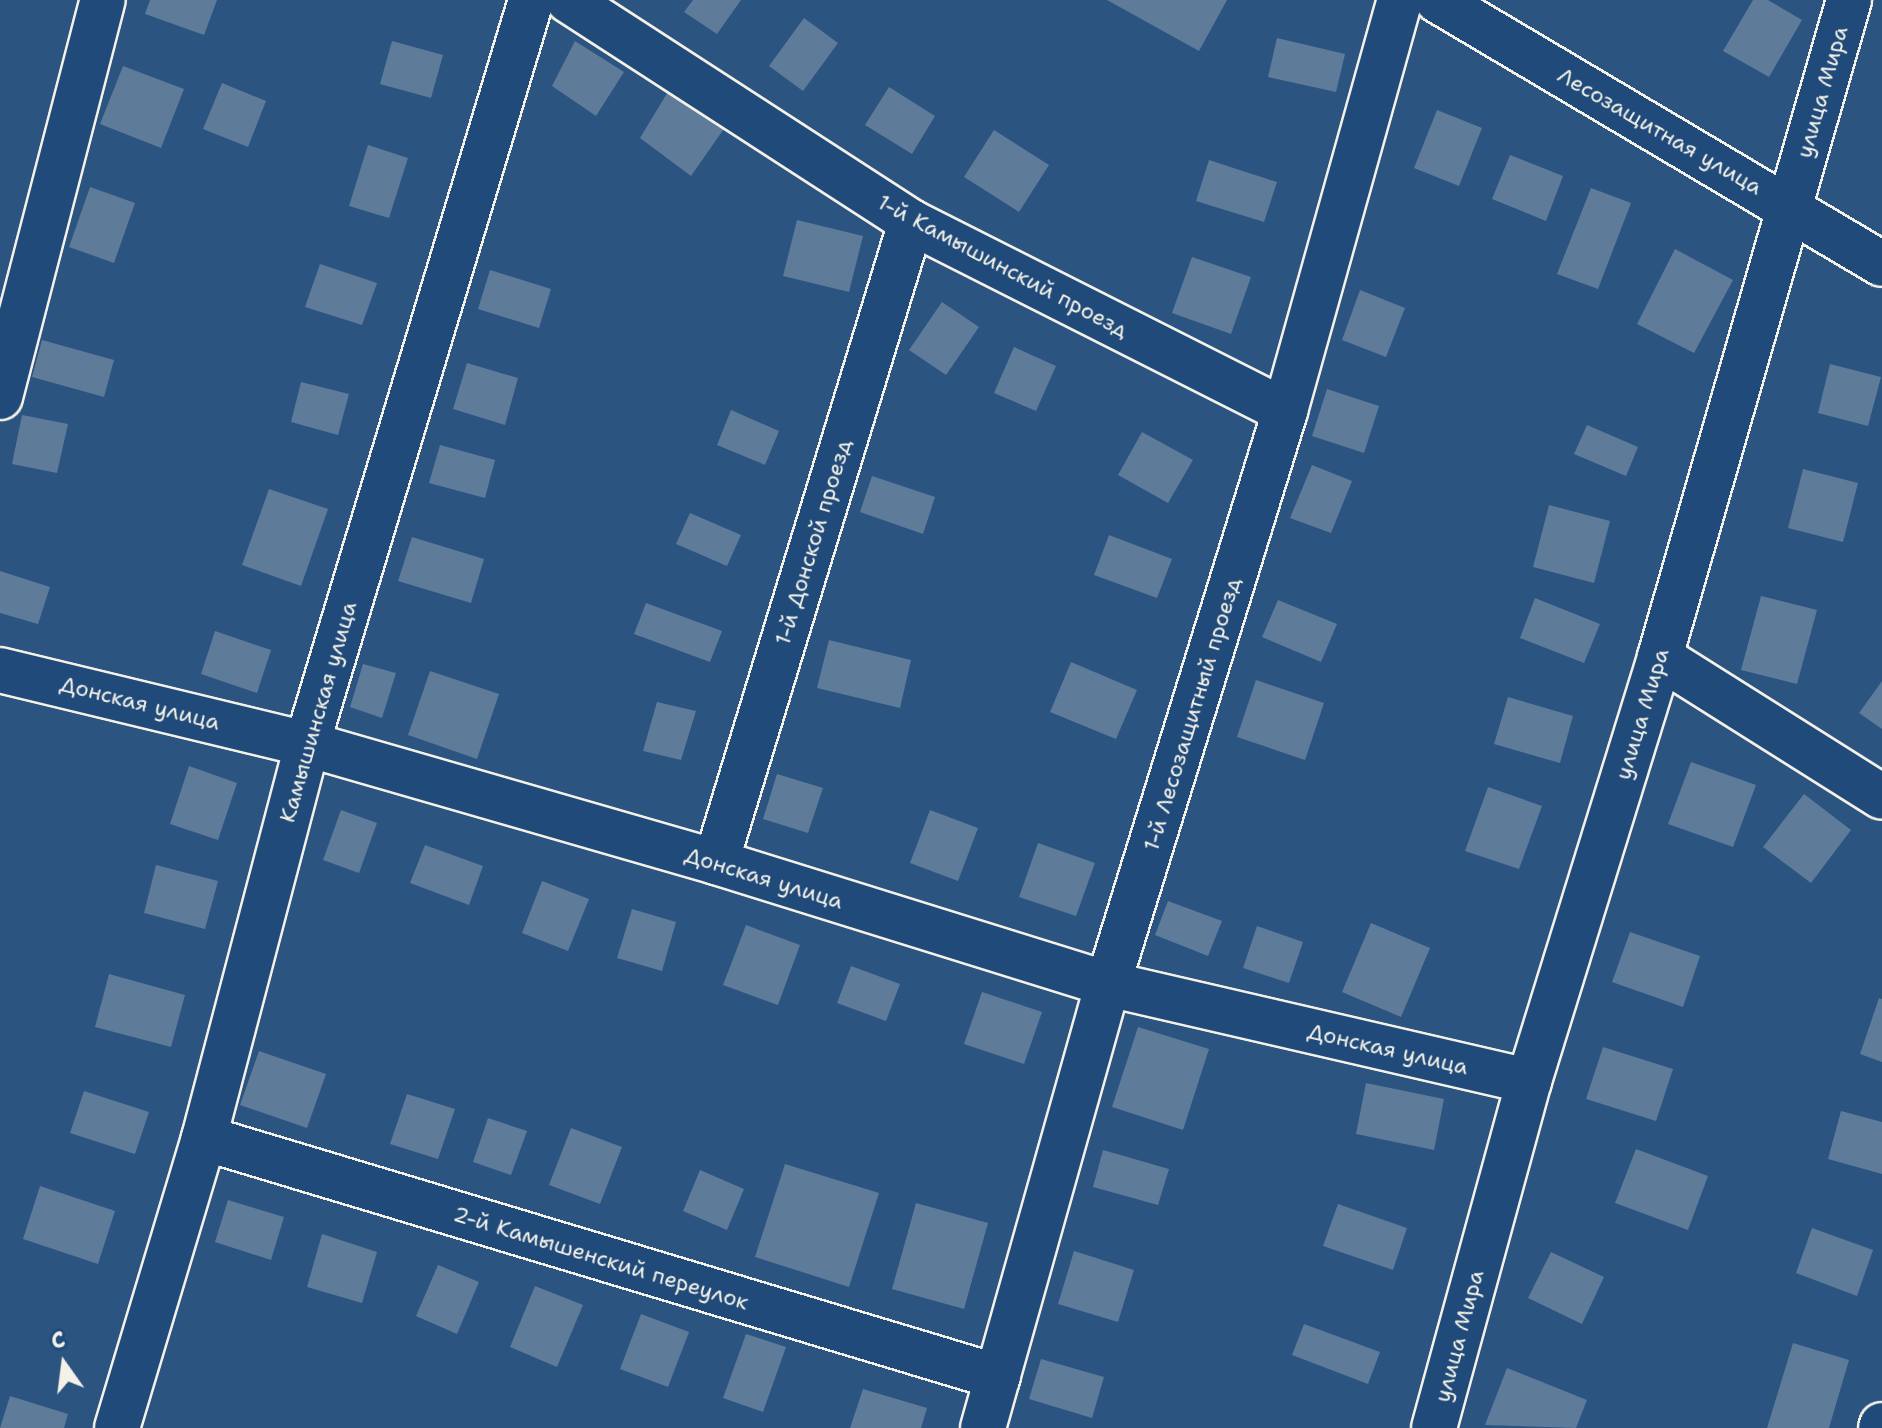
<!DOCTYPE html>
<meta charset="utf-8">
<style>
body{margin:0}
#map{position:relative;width:1882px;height:1428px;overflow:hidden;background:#2c5481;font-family:"Shantell Sans",sans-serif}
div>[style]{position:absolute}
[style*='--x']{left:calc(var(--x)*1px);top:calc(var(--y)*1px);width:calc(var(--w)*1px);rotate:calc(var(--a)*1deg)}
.building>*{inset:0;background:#5e7b9a}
.roads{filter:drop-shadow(2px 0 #f4f1e8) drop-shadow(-2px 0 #f4f1e8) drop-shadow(0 2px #f4f1e8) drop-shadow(0 -2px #f4f1e8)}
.minor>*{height:44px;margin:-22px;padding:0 22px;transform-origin:22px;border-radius:22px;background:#1f4a7a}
span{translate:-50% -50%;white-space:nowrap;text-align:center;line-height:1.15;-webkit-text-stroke:6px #1f4a7a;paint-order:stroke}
.street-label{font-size:22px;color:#f4f1e8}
.north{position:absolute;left:24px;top:1324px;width:80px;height:80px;-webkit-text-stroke:6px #1f4a7a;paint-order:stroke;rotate:346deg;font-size:22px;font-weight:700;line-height:32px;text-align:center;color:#f4f1e8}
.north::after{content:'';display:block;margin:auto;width:28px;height:36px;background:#f4f1e8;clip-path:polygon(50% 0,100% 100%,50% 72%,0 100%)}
</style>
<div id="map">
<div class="building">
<i style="clip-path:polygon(150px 0,217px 0,204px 35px,145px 14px)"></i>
<i style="clip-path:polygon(693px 0,741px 0,717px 34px,684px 12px)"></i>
<i style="clip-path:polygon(1107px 0,1227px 0,1199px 51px)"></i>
<i style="clip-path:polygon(1753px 0,1768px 0,1802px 20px,1769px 77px,1723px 51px)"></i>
<i style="clip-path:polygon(804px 18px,838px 43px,803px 91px,769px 66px)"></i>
<i style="clip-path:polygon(1277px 38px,1345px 54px,1336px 92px,1268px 77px)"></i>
<i style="clip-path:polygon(392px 41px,443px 55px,431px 98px,380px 84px)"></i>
<i style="clip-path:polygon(575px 41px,624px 72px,596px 116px,552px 86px)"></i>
<i style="clip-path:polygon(123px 66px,184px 89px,161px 148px,100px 124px)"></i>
<i style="clip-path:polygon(222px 83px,266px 101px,248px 147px,203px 129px)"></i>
<i style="clip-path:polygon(672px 85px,728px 123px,691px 176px,640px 138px)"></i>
<i style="clip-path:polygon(889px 87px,935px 116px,912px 154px,865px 125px)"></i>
<i style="clip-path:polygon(1437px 110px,1482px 128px,1459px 186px,1414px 168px)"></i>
<i style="clip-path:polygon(994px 130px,1049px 165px,1019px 212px,964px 177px)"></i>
<i style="clip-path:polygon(368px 145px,408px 158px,389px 218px,349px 206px)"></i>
<i style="clip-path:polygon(1510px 155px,1563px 176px,1546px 221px,1492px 199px)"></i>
<i style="clip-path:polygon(1209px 160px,1277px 182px,1264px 222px,1196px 201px)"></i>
<i style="clip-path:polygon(90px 187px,135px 203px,114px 263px,69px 247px)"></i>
<i style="clip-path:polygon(1591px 188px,1631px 203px,1598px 289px,1557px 274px)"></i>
<i style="clip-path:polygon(797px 220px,863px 236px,849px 292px,783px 276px)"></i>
<i style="clip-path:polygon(1675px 249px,1733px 280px,1694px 353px,1637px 324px)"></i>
<i style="clip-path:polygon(1192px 257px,1251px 277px,1231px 334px,1172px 313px)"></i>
<i style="clip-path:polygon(320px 264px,377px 283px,362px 325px,305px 307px)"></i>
<i style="clip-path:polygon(490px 270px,551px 289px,539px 328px,478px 309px)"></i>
<i style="clip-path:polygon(1360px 290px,1405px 308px,1386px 357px,1342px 340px)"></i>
<i style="clip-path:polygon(942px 302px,979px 327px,946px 375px,909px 350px)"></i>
<i style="clip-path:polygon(42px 340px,114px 360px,104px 397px,32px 377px)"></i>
<i style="clip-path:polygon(1014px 347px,1056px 366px,1036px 411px,994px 393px)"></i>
<i style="clip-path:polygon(467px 363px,518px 378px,505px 425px,453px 409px)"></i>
<i style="clip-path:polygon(1830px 364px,1881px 377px,1868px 426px,1818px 413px)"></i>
<i style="clip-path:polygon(301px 382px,349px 394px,338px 435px,291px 422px)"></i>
<i style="clip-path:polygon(1327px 389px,1379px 406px,1364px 453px,1312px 436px)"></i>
<i style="clip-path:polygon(731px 410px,779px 431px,765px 465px,717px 445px)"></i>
<i style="clip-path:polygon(22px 415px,68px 424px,57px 473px,12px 464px)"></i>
<i style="clip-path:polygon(1587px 425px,1638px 447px,1626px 476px,1574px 454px)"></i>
<i style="clip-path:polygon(1142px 432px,1193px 460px,1168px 503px,1118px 475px)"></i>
<i style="clip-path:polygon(440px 445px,495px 460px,485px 498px,429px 483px)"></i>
<i style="clip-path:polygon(1312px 465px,1352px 481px,1331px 533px,1290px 518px)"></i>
<i style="clip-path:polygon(1803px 469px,1858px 483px,1843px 542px,1788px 528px)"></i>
<i style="clip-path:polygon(872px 476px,935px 497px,923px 534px,860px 512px)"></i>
<i style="clip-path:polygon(269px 489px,328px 509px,301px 586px,242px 565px)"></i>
<i style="clip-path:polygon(1549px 505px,1610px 521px,1594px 583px,1533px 567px)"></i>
<i style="clip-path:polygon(690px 513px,741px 535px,727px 566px,676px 544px)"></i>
<i style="clip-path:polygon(1109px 535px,1172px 559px,1157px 598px,1094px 575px)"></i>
<i style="clip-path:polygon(412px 537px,484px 559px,471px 603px,398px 581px)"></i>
<i style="clip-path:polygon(0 571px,50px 587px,38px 624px,0 613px)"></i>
<i style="clip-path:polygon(1761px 596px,1817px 610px,1797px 684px,1741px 670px)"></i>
<i style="clip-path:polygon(1535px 598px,1600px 624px,1584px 663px,1520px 638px)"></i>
<i style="clip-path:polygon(1278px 600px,1337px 624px,1321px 662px,1262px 637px)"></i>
<i style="clip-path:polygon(646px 603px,722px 631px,710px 662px,634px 634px)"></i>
<i style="clip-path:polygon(215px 631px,271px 650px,257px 693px,201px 674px)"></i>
<i style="clip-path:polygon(829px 640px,911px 660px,900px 708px,817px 688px)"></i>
<i style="clip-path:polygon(1071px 662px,1137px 690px,1116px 739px,1050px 712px)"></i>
<i style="clip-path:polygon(363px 664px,396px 673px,382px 718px,350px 707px)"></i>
<i style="clip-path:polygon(430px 671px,499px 694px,477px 759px,408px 735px)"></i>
<i style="clip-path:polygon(1256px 680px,1324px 703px,1305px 760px,1237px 737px)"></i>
<i style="clip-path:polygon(1882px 681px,1882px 729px,1859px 713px)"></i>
<i style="clip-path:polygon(1508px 697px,1573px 716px,1560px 763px,1494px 744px)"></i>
<i style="clip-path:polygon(657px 702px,696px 711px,681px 760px,643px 751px)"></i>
<i style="clip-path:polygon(1691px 762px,1756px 785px,1733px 847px,1668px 824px)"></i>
<i style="clip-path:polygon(189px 766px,237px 783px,218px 840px,170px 824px)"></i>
<i style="clip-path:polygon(777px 774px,823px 788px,808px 833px,763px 819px)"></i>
<i style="clip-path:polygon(1488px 787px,1542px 806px,1519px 869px,1465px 851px)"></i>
<i style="clip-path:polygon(1804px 794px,1851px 830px,1811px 883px,1763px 847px)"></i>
<i style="clip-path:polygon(341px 810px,377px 823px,359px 873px,323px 860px)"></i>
<i style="clip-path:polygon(930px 810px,978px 828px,958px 881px,910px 863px)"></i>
<i style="clip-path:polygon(1038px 843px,1095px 863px,1076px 916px,1019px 897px)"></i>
<i style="clip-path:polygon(425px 845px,483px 866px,469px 905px,410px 883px)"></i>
<i style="clip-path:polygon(156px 865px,218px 881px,205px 929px,144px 913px)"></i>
<i style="clip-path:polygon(542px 881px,589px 899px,568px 951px,522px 933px)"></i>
<i style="clip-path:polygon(1168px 901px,1222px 921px,1208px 956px,1155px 935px)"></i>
<i style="clip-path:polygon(632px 909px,676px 922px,662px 971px,617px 958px)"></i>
<i style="clip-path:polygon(1371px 923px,1430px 948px,1401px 1017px,1342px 992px)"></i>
<i style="clip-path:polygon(746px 925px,800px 945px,778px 1005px,723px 985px)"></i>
<i style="clip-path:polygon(1257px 926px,1303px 942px,1289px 983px,1243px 968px)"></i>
<i style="clip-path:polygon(1630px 932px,1700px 956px,1683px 1007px,1612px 982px)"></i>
<i style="clip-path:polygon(851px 966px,900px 984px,886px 1021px,837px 1003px)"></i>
<i style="clip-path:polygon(109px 974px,185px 995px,171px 1047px,95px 1027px)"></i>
<i style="clip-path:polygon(982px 992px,1042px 1012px,1024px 1064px,964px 1044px)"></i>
<i style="clip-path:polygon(1879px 998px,1882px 999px,1882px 1062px,1860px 1054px)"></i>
<i style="clip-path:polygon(1138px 1027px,1209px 1049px,1183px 1130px,1112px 1107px)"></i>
<i style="clip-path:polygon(1603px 1047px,1673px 1069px,1656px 1121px,1586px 1099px)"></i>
<i style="clip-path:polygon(259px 1051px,326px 1074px,307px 1128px,240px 1105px)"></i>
<i style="clip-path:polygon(1366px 1083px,1444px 1099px,1434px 1150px,1356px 1134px)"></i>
<i style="clip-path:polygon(84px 1091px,149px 1112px,135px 1154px,70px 1133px)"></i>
<i style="clip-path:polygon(407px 1094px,455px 1109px,438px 1159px,390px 1144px)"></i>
<i style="clip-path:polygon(1841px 1111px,1882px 1122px,1882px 1174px,1828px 1159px)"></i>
<i style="clip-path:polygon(488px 1118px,527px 1131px,511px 1175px,473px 1162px)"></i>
<i style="clip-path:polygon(571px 1128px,622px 1147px,600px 1204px,549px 1185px)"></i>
<i style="clip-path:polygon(1636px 1149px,1708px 1176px,1688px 1230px,1615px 1203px)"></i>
<i style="clip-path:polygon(1103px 1150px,1169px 1169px,1158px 1205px,1093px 1187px)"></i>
<i style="clip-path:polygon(785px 1164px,879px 1193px,849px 1287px,755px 1257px)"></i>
<i style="clip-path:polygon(700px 1170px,744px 1189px,727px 1230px,683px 1211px)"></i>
<i style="clip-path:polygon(40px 1186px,115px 1211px,98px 1264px,23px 1239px)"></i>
<i style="clip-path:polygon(228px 1200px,284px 1217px,271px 1260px,215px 1242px)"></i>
<i style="clip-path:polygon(916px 1203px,988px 1223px,964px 1309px,892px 1289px)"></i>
<i style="clip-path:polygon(1338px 1204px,1407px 1228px,1393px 1270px,1323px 1246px)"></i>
<i style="clip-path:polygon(1812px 1228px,1873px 1250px,1857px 1296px,1796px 1273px)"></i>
<i style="clip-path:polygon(322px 1234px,377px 1252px,362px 1303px,307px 1287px)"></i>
<i style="clip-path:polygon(1074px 1251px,1134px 1270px,1118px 1322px,1058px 1304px)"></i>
<i style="clip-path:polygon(1551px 1252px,1604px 1277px,1582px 1324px,1528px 1298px)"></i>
<i style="clip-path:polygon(438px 1265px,479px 1282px,457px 1334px,416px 1316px)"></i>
<i style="clip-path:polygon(535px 1286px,583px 1305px,557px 1367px,510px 1347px)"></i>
<i style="clip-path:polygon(641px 1314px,689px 1332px,668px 1387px,620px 1369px)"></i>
<i style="clip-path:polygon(1304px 1324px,1380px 1352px,1368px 1384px,1292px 1355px)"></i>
<i style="clip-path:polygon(746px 1334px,786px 1347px,763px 1412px,723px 1398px)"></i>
<i style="clip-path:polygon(1793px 1343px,1849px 1360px,1829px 1428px,1767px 1428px)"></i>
<i style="clip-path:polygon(1041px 1359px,1104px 1377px,1092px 1418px,1029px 1399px)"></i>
<i style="clip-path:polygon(1507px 1368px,1587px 1400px,1576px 1428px,1485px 1425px)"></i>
<i style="clip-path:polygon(863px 1389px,927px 1408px,921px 1428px,850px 1428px)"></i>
<i style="clip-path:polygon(10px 1396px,68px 1414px,64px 1428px,0 1428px)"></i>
</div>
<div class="roads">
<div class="minor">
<i style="--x:568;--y:0;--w:409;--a:32.9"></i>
<i style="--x:911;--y:222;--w:419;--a:26.8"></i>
<i style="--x:1437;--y:0;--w:517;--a:30.68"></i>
<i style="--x:0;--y:397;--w:410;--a:-75.5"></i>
<i style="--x:1660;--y:657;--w:262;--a:32.2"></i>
<i style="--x:0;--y:670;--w:316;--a:13.6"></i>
<i style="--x:307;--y:744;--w:426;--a:16.1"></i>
<i style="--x:716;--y:862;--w:411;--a:17.3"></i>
<i style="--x:1108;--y:984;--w:432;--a:13"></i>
<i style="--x:716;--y:862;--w:669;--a:-73.05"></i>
<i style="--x:204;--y:1138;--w:829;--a:16.75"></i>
<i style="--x:117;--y:1428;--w:303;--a:-73.3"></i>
<i style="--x:204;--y:1138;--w:407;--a:-75.3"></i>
<i style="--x:307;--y:744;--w:777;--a:-73.24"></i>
<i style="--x:983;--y:1428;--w:461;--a:-74.3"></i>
<i style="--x:1108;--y:984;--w:600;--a:-72.83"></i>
<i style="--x:1285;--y:411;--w:427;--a:-74.4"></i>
<i style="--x:1434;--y:1428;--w:360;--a:-74.7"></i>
<i style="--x:1529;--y:1081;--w:444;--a:-72.8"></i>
<i style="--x:1660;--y:657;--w:684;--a:-73.95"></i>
<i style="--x:1881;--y:1428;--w:3;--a:-72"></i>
</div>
</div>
<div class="street-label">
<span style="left:1822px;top:92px;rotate:-74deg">улица Мира</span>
<span style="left:1660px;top:131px;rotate:30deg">Лесозащитная улица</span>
<span style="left:1003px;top:266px;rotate:28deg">1-й Камышинский проезд</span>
<span style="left:813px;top:542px;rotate:-73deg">1-й Донской проезд</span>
<span style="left:140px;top:703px;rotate:14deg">Донская улица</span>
<span style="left:318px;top:712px;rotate:-74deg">Камышинская улица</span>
<span style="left:1192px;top:714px;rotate:-73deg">1-й Лесозащитный проезд</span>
<span style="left:1642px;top:714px;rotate:-73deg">улица Мира</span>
<span style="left:764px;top:878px;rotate:17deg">Донская улица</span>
<span style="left:1388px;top:1049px;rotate:13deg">Донская улица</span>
<span style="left:601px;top:1258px;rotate:17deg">2-й Камышенский переулок</span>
<span style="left:1459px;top:1336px;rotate:-75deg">улица Мира</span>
</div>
<div class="north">С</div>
</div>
